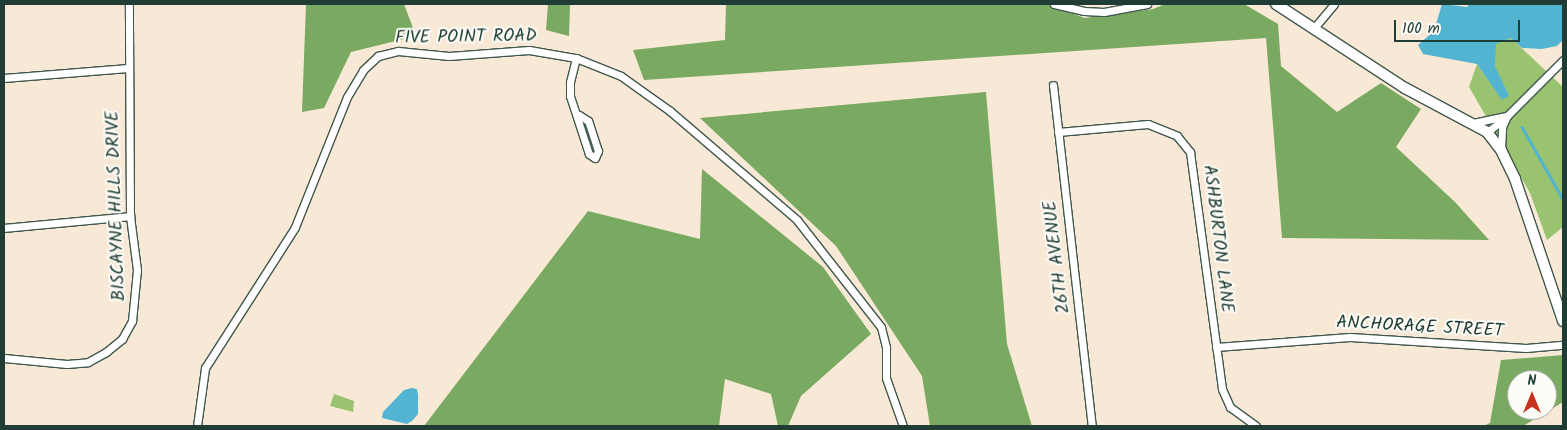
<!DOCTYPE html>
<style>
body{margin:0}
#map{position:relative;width:1567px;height:430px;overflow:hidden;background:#f8e9d7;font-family:Kalam,sans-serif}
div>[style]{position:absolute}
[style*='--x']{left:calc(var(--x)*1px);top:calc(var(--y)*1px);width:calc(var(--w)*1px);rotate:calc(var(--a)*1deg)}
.green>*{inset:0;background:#99c370}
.forest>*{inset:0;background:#7aa962}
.water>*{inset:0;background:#52b4d1}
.stream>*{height:2.5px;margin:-1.25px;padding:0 1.25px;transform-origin:1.25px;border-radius:1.25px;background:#52b4d1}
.roads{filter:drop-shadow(1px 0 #40574c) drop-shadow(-1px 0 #40574c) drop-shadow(0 1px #40574c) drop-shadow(0 -1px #40574c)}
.street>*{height:7px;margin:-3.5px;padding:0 3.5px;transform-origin:3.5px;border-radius:3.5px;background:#fff}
.secondary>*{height:10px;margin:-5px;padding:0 5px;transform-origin:5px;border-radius:5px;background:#fff}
span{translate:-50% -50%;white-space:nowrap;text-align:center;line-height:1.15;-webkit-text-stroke:4px #fdfcf7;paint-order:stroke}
.street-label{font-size:18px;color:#1f3d34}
.frame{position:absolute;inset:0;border:5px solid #1f3d34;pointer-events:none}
.north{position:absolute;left:1507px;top:370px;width:50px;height:50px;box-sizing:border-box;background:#fdfcf7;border:1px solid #a4b0a9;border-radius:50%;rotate:0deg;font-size:14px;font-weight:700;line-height:20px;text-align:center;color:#1f3d34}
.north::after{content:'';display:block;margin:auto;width:18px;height:22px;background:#c8321e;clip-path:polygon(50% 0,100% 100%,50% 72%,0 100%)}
.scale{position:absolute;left:1394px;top:20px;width:126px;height:22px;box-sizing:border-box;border:2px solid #1f3d34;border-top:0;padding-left:6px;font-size:15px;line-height:18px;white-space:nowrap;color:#1f3d34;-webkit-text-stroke:4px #fdfcf7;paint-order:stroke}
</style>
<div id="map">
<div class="green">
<i style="clip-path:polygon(1511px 38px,1563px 87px,1563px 227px,1547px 240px,1530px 193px,1469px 87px,1477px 64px,1502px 99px,1495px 66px,1495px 44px)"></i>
<i style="clip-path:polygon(334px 394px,354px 401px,353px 412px,330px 406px)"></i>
</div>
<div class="forest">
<i style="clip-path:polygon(306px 4px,404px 4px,416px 36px,351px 52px,324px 108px,302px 112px)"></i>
<i style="clip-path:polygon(548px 4px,570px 4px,569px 36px,546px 30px)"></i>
<i style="clip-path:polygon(726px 4px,1047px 4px,1085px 18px,1153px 9px,1165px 4px,1244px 4px,1278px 24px,1281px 66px,1337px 112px,1381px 83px,1421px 109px,1396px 147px,1455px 202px,1489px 240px,1282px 238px,1266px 38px,644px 80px,633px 50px,725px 40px)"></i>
<i style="clip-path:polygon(986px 92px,1007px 344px,1032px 426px,930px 426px,922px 376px,836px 246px,700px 118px)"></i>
<i style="clip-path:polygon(702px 169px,823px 267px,871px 334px,801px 396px,788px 426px,778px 426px,771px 394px,725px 379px,719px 426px,424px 426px,588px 211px,700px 239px)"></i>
<i style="clip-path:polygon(evenodd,1563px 355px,1563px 402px,1523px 426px,1483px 426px,1490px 423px,1501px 360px,1563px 355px,1517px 380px,1547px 380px,1547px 410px,1517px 410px,1517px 380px)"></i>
</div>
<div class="water">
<i style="clip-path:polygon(1442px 4px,1467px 7px,1469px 4px,1563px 4px,1563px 40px,1557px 46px,1542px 49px,1522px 48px,1511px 38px,1496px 44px,1495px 66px,1509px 96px,1502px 100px,1477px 64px,1423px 54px,1418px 45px,1434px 31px)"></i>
<i style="clip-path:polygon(412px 388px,417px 389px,418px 395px,418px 414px,413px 420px,407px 424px,382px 418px,383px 412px,404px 390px)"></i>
</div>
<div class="stream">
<i style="--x:1522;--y:127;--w:83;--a:60.3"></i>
</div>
<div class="roads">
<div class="street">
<i style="--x:1054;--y:4;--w:31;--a:13"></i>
<i style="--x:1084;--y:11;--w:20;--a:3"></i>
<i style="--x:1104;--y:12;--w:44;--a:-10.5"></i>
<i style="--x:1314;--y:28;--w:31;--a:-50"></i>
<i style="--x:576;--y:58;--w:25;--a:104"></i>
<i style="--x:570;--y:82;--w:14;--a:90"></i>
<i style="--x:570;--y:96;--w:61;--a:71.9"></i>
<i style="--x:589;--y:154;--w:7;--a:34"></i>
<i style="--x:595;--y:158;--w:8;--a:-67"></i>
<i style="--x:598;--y:151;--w:32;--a:-108"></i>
<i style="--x:588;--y:121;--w:11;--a:-146"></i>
<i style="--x:4;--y:78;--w:124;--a:-4.6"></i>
<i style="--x:1053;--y:85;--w:343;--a:83.5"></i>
<i style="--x:1473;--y:123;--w:35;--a:-12"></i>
<i style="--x:1507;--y:116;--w:79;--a:-45"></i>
<i style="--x:1058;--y:132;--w:90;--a:-5.1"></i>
<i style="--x:1148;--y:124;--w:31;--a:22"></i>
<i style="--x:1177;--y:136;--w:21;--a:51"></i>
<i style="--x:1190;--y:152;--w:239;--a:82.3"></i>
<i style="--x:1222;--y:389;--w:20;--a:66"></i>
<i style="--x:1230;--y:407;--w:32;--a:36"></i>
<i style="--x:1487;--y:132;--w:20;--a:-37"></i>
<i style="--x:1501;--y:149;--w:22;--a:-87"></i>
<i style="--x:1502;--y:127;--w:12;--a:-66"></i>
<i style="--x:4;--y:228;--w:127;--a:-5.4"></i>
<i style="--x:1216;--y:347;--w:134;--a:-4.3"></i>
<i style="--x:1350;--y:337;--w:176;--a:3.6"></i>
<i style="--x:1526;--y:348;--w:37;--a:-5"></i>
<i style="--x:4;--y:358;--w:63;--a:5.4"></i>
<i style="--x:67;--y:364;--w:21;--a:-5"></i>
<i style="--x:88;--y:362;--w:21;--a:-29"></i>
<i style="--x:106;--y:352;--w:21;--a:-39"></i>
<i style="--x:122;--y:339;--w:21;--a:-61"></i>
<i style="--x:132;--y:321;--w:51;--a:-84.4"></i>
<i style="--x:137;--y:270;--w:54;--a:-97.4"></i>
<i style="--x:130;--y:216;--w:212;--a:-90.3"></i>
<i style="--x:197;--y:426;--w:59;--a:-82.1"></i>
<i style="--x:205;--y:368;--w:167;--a:-57.4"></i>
<i style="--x:295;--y:227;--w:140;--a:-68.2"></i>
<i style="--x:347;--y:97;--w:31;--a:-59"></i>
<i style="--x:363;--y:70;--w:21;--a:-43"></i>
<i style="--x:378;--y:56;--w:21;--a:-14"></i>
<i style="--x:398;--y:51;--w:51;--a:5.6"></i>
<i style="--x:449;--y:56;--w:80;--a:-4.3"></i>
<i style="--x:529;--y:50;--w:48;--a:9.7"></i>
<i style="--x:576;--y:58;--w:48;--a:21.8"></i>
<i style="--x:621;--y:76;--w:60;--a:35.5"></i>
<i style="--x:670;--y:111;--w:167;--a:40.6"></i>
<i style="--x:797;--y:220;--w:136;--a:51.9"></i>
<i style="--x:881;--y:327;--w:21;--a:76"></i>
<i style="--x:886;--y:347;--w:31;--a:90"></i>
<i style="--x:886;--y:378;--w:51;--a:70.5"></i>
</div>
<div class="secondary">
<i style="--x:1276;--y:4;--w:154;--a:33.1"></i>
<i style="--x:1405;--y:88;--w:93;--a:28.2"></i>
<i style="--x:1487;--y:132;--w:23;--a:52"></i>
<i style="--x:1501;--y:150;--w:32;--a:64"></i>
<i style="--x:1515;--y:179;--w:150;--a:71.3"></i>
</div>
</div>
<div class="street-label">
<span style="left:466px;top:38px;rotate:-1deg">FIVE POINT ROAD</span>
<span style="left:117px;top:206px;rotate:-92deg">BISCAYNE HILLS DRIVE</span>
<span style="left:1217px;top:239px;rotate:83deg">ASHBURTON LANE</span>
<span style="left:1058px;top:257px;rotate:-97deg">26TH AVENUE</span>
<span style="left:1420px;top:328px;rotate:3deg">ANCHORAGE STREET</span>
</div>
<div class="frame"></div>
<div class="north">N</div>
<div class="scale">100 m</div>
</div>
